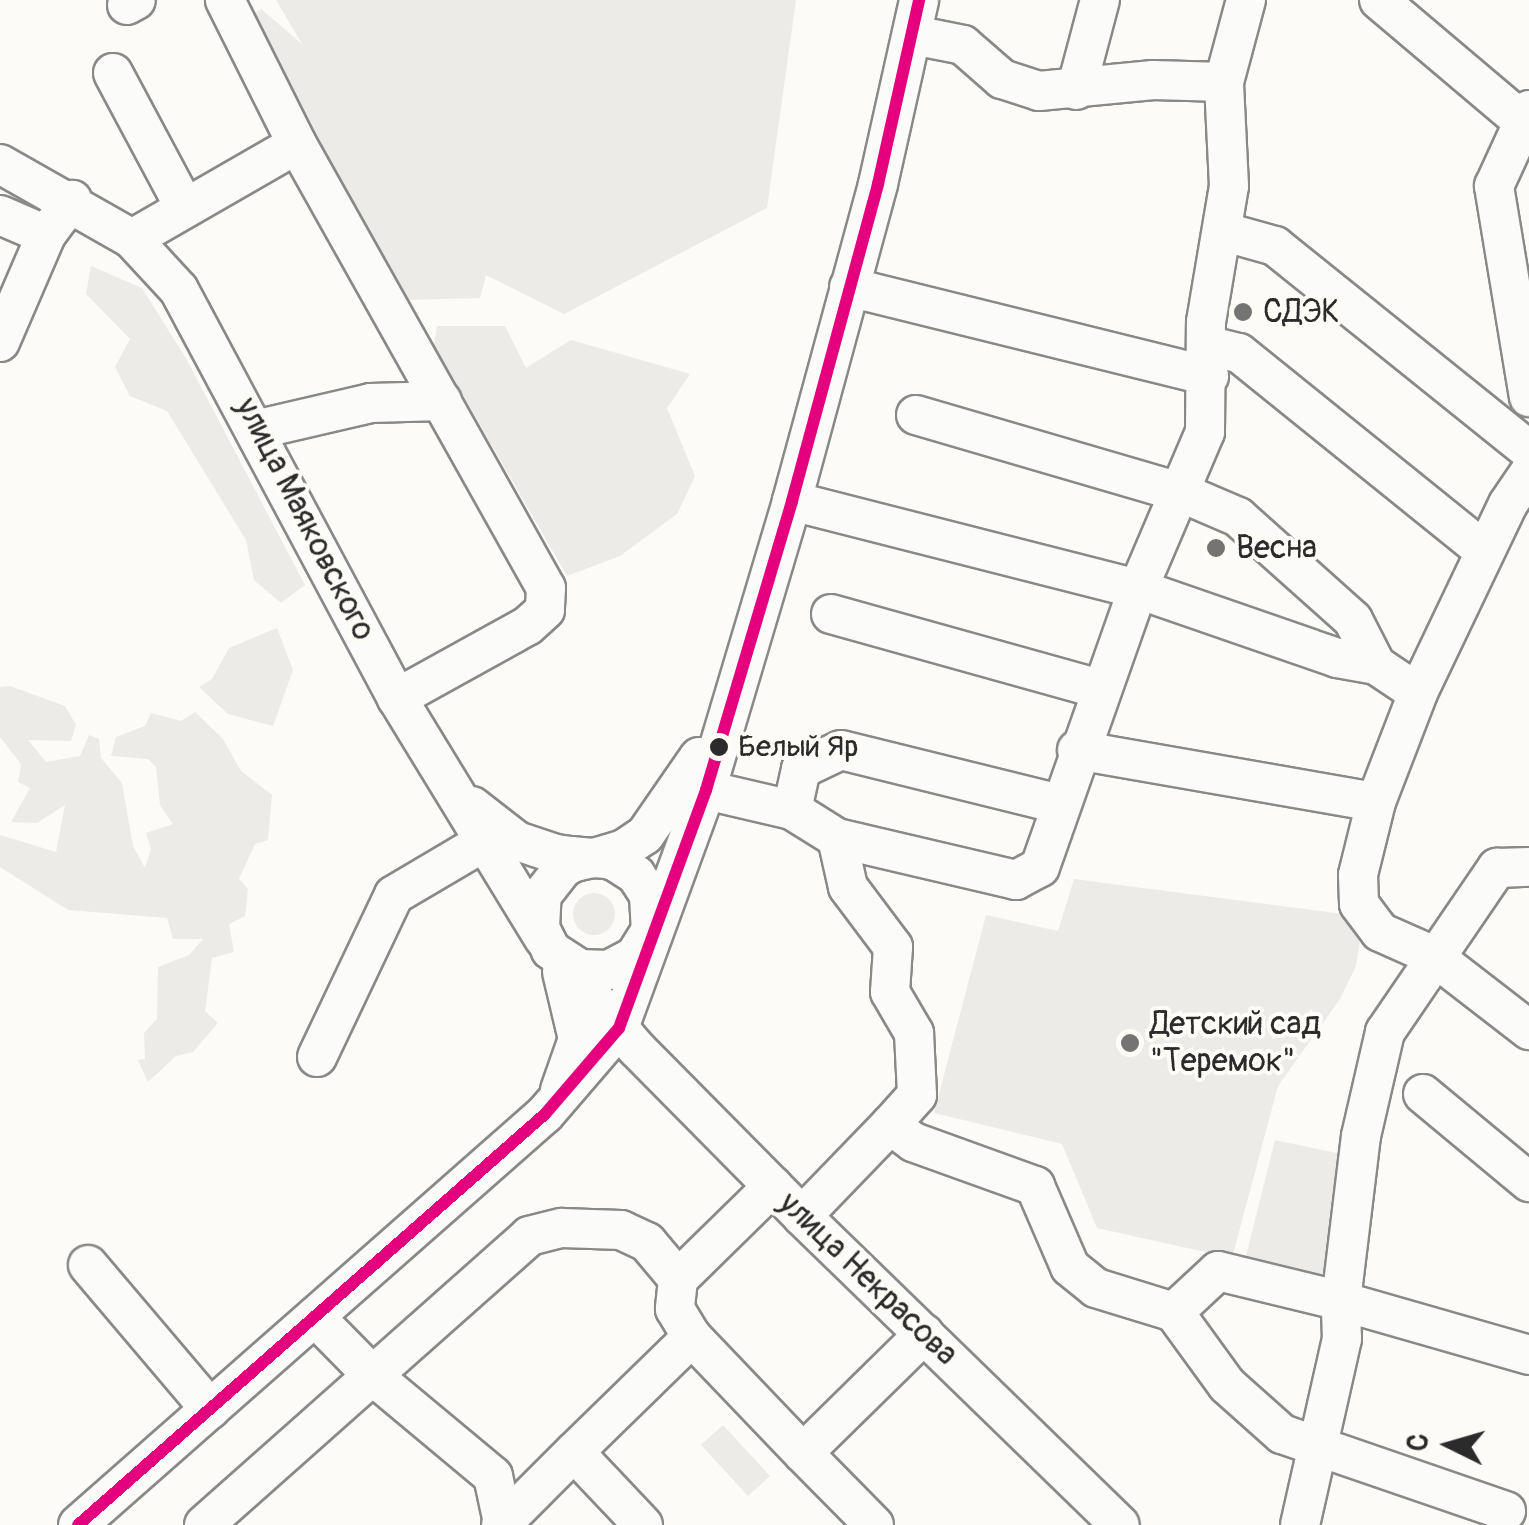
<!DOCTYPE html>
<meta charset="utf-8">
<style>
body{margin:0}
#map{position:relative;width:1529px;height:1525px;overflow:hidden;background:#fcfbf8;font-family:Pangolin,sans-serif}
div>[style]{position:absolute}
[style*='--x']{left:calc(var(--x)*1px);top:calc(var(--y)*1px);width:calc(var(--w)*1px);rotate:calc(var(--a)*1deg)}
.built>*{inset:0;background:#ecebe7}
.green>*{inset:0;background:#ecebe8}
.round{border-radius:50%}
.roads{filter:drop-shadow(2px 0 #898987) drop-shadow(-2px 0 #898987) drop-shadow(0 2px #898987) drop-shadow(0 -2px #898987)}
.minor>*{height:38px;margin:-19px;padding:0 19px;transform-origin:19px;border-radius:19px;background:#fbfbf9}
.bus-1>*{height:12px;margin:-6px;padding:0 6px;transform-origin:6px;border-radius:6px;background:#e5007d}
.dots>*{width:28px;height:28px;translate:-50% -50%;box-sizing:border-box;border:5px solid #fdfcf7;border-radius:50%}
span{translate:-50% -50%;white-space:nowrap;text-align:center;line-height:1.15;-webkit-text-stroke:8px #fdfcf7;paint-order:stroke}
.bus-label{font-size:30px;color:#2b2b2b}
.left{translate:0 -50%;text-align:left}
.poi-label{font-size:32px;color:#2b2b2b}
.street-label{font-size:32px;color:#2b2b2b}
.north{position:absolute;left:1399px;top:1395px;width:100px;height:100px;-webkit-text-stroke:8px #fdfcf7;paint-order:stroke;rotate:275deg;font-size:28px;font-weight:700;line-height:40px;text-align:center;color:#2b2b2b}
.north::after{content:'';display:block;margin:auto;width:35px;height:45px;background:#2b2b2b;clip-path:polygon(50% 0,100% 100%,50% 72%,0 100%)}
</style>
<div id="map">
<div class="built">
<i style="clip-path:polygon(1074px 879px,1351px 915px,1361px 934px,1356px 966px,1340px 999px,1278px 1086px,1232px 1258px,1097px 1228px,1062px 1144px,934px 1113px,986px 915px,1058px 931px)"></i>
</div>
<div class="green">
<i style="clip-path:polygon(276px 0,796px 0,767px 208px,564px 314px,486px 275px,480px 298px,404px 300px,251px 17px,261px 9px,302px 44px)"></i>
<i style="clip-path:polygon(91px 266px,142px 288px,187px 360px,305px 585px,281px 603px,254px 580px,246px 540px,167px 411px,130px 396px,115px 367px,130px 339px,86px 294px)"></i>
<i style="clip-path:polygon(437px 326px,505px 326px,526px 368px,571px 340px,690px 374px,667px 408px,695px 476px,677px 514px,620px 556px,567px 576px,434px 345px)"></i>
<i style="clip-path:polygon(277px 628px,293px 670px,273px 726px,228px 714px,199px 687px,212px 679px,229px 648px)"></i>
<i style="clip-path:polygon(10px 686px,65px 706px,76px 725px,71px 741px,28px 740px,46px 762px,80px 756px,89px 735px,99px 739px,101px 758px,122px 783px,133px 846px,145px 868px,151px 849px,146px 833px,173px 824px,160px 805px,156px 767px,148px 759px,111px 756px,116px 737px,145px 726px,151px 713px,181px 721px,195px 712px,223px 739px,241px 771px,272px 795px,268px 840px,255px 844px,239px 879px,248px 889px,245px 916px,229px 924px,234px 952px,212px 958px,205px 1011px,218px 1023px,193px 1052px,176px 1056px,148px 1082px,138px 1060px,145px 1059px,144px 1033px,157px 1019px,158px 967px,189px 955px,203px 939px,173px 939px,167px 918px,68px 910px,0 867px,0 835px,56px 852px,65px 805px,37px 823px,11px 822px,30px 788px,18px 782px,21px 764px,0 737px,0 687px)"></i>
<i class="round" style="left:573px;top:893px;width:42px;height:42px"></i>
<i style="clip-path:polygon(1275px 1140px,1346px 1155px,1328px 1290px,1243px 1268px)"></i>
<i style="clip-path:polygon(723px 1425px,770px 1476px,748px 1496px,701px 1445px)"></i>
</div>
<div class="roads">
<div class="minor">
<i style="--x:1379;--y:0;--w:187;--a:40.2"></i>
<i style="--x:127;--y:5;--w:10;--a:-29"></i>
<i style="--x:913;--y:35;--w:51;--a:11.3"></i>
<i style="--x:963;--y:45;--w:52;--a:41.1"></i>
<i style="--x:1002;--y:79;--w:39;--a:18"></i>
<i style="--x:1039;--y:91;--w:115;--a:-5.5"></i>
<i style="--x:1153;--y:80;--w:71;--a:1.6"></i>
<i style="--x:113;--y:73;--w:151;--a:61.9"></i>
<i style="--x:1076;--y:90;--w:93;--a:-75.1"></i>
<i style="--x:1529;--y:110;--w:84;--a:114.7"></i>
<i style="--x:1494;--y:186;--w:214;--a:80.6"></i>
<i style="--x:297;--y:144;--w:509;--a:60.72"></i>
<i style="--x:546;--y:588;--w:22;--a:93"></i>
<i style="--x:545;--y:610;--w:24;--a:138"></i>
<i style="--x:527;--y:626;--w:149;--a:151"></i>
<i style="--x:0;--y:164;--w:152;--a:29.6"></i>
<i style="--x:132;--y:239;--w:69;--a:47.3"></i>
<i style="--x:179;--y:290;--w:463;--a:61.9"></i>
<i style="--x:397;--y:698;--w:282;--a:58.6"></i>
<i style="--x:0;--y:215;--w:50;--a:23.5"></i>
<i style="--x:1225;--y:232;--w:52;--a:15.6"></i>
<i style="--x:1275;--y:246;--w:326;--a:38.8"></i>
<i style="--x:132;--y:239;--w:190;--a:-29.9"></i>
<i style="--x:297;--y:144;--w:161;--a:-116.6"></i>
<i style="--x:849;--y:287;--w:371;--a:13.9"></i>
<i style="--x:0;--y:342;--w:116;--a:-66.7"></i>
<i style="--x:46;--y:235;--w:44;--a:-53.4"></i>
<i style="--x:1206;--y:345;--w:34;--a:14"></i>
<i style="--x:1239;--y:353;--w:315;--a:38.9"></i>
<i style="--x:916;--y:415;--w:277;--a:16.3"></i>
<i style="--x:1182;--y:493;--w:61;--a:23.2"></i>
<i style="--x:1238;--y:517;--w:154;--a:41.8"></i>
<i style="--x:1353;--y:620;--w:51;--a:62.9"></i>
<i style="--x:259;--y:429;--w:115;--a:-13.1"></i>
<i style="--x:371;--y:403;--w:71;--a:-1.6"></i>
<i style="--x:1529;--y:473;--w:37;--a:124"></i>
<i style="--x:1508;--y:504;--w:209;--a:115.5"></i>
<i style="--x:1418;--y:693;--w:117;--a:111.1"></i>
<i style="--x:1376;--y:802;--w:75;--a:103.9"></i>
<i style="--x:1358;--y:875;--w:29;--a:88"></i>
<i style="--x:1359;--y:904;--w:35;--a:53"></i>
<i style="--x:1380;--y:932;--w:57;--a:23.9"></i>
<i style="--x:1432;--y:955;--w:123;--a:37.7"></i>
<i style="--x:792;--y:501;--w:357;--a:14.3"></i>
<i style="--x:1138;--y:589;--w:211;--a:19.1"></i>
<i style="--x:1337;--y:658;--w:40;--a:10"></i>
<i style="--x:1376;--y:665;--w:50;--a:33.7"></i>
<i style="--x:831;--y:614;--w:279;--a:15.6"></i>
<i style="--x:1077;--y:750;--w:303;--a:9.9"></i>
<i style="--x:706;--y:790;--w:88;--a:13.1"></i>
<i style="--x:792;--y:810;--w:53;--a:31.9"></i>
<i style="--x:837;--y:838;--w:184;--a:13.2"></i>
<i style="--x:1016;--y:880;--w:27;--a:-28"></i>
<i style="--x:1040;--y:867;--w:295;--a:-70.6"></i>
<i style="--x:1138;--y:589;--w:171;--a:-66.9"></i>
<i style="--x:1205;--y:432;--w:110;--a:-89.5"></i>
<i style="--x:1206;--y:322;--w:138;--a:-80.4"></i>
<i style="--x:1229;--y:186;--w:104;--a:-92.8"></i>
<i style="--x:1224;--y:82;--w:85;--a:-75"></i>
<i style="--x:472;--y:806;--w:57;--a:37.9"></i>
<i style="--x:517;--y:841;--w:41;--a:18.4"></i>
<i style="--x:556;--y:854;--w:15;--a:8"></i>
<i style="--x:571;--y:856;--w:22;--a:5"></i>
<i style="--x:593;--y:858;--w:14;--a:4"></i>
<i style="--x:607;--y:859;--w:9;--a:18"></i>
<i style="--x:616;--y:862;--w:24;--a:33"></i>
<i style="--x:636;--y:875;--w:24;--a:57"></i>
<i style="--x:649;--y:895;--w:35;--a:87"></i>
<i style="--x:651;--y:930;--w:31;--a:122"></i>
<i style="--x:635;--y:956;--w:30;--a:152"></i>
<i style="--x:609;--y:970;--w:29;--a:-178"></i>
<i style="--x:580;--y:969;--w:35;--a:-147"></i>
<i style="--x:551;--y:950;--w:25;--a:-117"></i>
<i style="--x:540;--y:928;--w:33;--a:-87"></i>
<i style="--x:542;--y:895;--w:33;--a:-52"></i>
<i style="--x:562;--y:869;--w:12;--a:-31"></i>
<i style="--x:572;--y:863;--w:7;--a:-16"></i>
<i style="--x:579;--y:861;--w:14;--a:-12"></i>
<i style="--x:593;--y:858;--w:16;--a:-15"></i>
<i style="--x:608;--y:854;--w:17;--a:-17"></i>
<i style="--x:624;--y:849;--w:25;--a:-34"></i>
<i style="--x:645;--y:835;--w:95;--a:-55.3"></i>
<i style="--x:792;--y:810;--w:42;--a:-77.6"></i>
<i style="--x:801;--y:769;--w:44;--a:-25.4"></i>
<i style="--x:841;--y:750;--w:226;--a:13.9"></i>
<i style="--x:837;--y:838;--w:50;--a:77.3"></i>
<i style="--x:848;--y:887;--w:75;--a:53.1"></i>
<i style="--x:893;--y:947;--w:45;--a:93.8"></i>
<i style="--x:890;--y:992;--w:48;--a:59.7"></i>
<i style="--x:914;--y:1033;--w:62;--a:87.2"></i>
<i style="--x:917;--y:1095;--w:40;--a:132"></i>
<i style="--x:560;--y:959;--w:118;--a:49.5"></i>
<i style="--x:637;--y:1049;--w:235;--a:45.3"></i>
<i style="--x:802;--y:1216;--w:443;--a:44.2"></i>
<i style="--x:317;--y:1057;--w:179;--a:-64.6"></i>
<i style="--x:394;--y:895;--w:104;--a:-30.5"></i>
<i style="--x:560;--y:1090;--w:54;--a:-70.6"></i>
<i style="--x:578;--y:1039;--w:69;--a:-103.4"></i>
<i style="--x:1423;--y:1094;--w:138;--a:39.7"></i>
<i style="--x:773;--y:1186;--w:133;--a:135.6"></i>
<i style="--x:678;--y:1279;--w:30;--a:96"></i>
<i style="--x:675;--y:1309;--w:33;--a:59"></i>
<i style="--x:692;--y:1337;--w:161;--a:46.3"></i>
<i style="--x:802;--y:1216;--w:127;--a:-46"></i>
<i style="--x:890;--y:1125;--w:29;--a:36"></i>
<i style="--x:913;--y:1142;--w:130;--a:19.8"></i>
<i style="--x:1035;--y:1186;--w:88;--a:66.6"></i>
<i style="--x:1070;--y:1267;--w:33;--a:39"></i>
<i style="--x:1096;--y:1288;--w:82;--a:17.1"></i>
<i style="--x:1174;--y:1312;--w:60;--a:-43"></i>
<i style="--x:1218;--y:1271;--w:127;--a:13.7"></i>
<i style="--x:1341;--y:1301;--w:166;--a:-83.1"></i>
<i style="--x:1361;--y:1136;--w:107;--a:-77"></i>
<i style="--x:1385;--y:1032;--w:199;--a:-55.7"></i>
<i style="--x:1497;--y:868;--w:32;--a:-2"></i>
<i style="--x:88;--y:1265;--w:189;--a:49.7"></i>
<i style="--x:1174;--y:1312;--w:90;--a:54"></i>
<i style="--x:1227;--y:1385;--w:74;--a:41.7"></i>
<i style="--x:1282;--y:1434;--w:237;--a:19"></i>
<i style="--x:315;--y:1317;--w:83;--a:45.5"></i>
<i style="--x:373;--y:1376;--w:156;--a:39.8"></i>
<i style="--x:493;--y:1476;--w:43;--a:77.9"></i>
<i style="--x:78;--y:1525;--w:622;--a:-41.35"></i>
<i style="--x:545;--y:1114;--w:113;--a:-49.3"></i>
<i style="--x:619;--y:1028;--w:253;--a:-69.9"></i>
<i style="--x:706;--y:790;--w:302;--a:-73.4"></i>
<i style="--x:792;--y:501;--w:328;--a:-74.8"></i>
<i style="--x:878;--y:184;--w:189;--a:-77.4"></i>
<i style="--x:204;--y:1525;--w:435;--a:-41.6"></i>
<i style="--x:529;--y:1236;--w:34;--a:-14"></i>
<i style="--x:562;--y:1228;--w:59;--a:1.9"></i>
<i style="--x:621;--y:1230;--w:29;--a:25"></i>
<i style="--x:647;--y:1242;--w:48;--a:50"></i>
<i style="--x:501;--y:1525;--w:103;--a:-45"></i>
<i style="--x:643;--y:1525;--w:100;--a:-133.4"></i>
<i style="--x:574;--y:1452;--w:165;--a:-44.3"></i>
<i style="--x:874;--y:1525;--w:101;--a:-134.6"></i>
<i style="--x:803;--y:1453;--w:170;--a:-44.5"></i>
<i style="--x:1300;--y:1525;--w:191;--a:-77.3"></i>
<i style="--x:1342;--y:1339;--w:38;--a:-92"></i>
<i style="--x:1341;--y:1301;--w:196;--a:16"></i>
</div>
</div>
<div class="bus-1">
<i style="--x:78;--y:1525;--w:622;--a:-41.35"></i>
<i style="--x:545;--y:1114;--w:113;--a:-49.3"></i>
<i style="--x:619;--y:1028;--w:253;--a:-69.9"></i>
<i style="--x:706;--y:790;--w:302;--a:-73.4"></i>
<i style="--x:792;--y:501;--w:328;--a:-74.8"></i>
<i style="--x:878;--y:184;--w:189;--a:-77.4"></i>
</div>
<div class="dots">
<i style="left:1243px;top:312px;background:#747473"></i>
<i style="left:1216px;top:548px;background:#747473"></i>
<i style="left:719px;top:747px;background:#2b2b2b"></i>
<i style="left:1130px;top:1043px;background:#747473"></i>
</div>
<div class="bus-label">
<span class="left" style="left:738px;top:747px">Белый Яр</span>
</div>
<div class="poi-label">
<span class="left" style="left:1263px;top:312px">СДЭК</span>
<span class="left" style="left:1236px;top:548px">Весна</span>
<span class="left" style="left:1150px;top:1043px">Детский сад<br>"Теремок"</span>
</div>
<div class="street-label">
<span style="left:305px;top:519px;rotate:63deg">улица Маяковского</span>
<span style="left:868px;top:1279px;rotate:44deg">улица Некрасова</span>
</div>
<div class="north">С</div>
</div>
